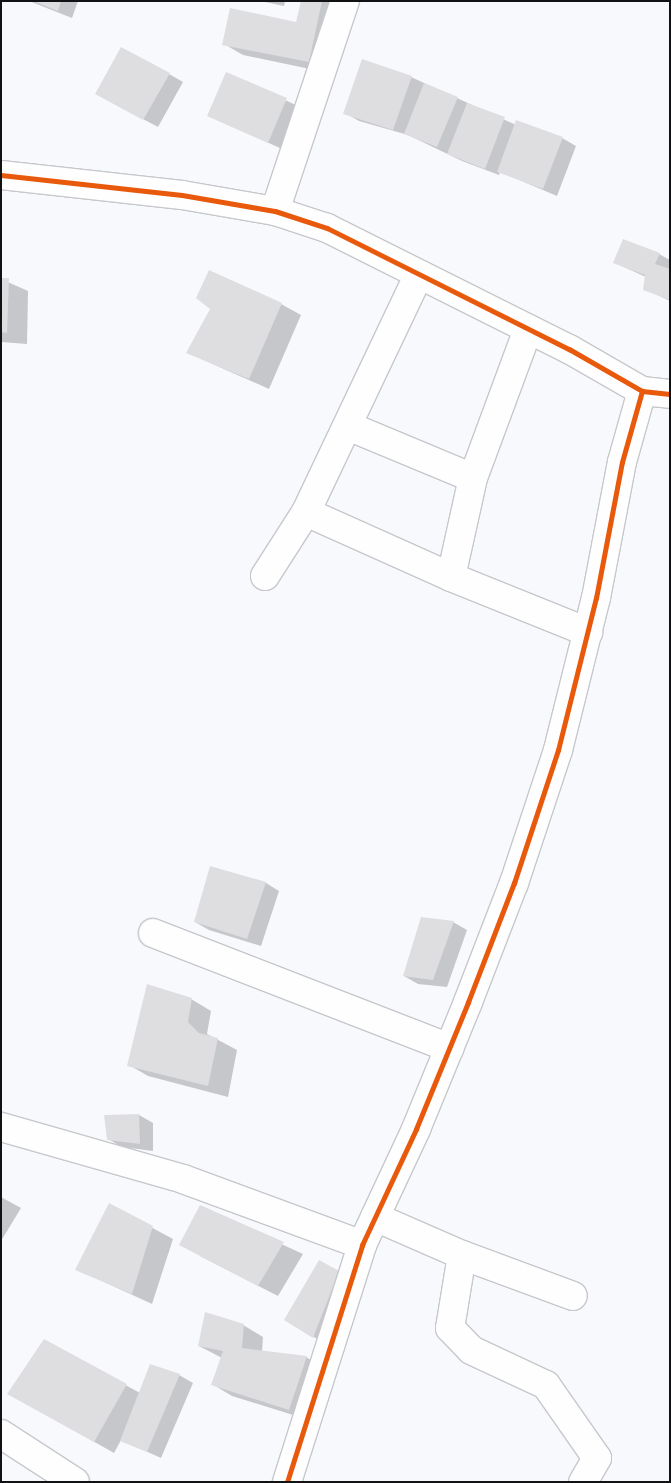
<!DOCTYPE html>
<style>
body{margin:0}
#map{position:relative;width:671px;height:1483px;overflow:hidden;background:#f8f9fd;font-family:"Noto Serif",serif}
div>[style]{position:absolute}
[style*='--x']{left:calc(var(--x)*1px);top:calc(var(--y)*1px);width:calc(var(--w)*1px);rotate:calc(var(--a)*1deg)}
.shadow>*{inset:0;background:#0003}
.building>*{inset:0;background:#dedee1}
.roads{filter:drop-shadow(1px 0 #c6c8cb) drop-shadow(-1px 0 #c6c8cb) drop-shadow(0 1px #c6c8cb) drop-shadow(0 -1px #c6c8cb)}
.minor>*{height:28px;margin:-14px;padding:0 14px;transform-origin:14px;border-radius:14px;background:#fefeff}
.cycleway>*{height:5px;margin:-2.5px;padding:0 2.5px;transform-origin:2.5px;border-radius:2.5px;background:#e8590c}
span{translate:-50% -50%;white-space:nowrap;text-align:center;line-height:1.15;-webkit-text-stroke:4px #fff;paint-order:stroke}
.frame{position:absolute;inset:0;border:2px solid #111214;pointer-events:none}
</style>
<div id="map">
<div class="shadow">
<i style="clip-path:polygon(29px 1px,78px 1px,72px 18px)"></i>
<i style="clip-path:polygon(260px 1px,285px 1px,284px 6px)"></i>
<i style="clip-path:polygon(302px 1px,344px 1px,329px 73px,243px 55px,224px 44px,297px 24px)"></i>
<i style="clip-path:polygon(227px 73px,300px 107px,282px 149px,208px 115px)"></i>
<i style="clip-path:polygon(169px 74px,183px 82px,158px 127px,111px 102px)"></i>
<i style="clip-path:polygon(411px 77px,516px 125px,562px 138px,576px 146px,557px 196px,500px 172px,499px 175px,462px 161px,408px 135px,359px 121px,345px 113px)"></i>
<i style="clip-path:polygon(659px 254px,670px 260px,670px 301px,645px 289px,646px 277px,615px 263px)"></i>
<i style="clip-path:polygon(1px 279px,28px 291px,27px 344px,1px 342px)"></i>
<i style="clip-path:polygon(281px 304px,301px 315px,269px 389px,188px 353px)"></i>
<i style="clip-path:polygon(211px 867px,266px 883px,279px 891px,261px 946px,209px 930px,195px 922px)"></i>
<i style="clip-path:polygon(453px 922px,467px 930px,447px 987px,418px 984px,404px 976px)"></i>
<i style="clip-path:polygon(191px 999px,211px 1011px,207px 1034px,237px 1050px,228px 1097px,148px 1076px,129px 1065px)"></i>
<i style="clip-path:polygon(139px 1115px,153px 1123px,153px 1151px,122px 1147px,108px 1139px)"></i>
<i style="clip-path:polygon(1px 1197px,21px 1208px,1px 1241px)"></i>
<i style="clip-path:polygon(110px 1205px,173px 1239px,152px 1304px,76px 1269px)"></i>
<i style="clip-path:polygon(201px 1207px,303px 1254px,278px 1296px,200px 1256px)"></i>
<i style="clip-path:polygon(320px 1262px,353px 1280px,327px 1345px,286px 1320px)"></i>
<i style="clip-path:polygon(243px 1325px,263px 1337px,262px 1352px,306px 1357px,326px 1369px,309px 1420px,232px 1396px,212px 1384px,222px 1358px,199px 1346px)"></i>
<i style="clip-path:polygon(45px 1341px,140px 1393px,179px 1375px,193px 1383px,161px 1458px,121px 1440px,114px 1453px,29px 1405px)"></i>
</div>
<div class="building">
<i style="clip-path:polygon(33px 1px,61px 1px,58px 11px)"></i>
<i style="clip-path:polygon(301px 1px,322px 1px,309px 62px,222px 45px,230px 8px,296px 22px)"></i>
<i style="clip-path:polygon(121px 47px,170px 73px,143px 120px,95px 94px)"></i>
<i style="clip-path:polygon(362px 59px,412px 76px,393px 130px,343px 114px)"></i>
<i style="clip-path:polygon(226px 72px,287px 98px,268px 143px,207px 116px)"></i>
<i style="clip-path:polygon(424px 83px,458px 97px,437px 147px,404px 134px)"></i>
<i style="clip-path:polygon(467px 103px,505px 117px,485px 169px,447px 154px)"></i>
<i style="clip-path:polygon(516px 120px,563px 137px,543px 189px,497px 172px)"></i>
<i style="clip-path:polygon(623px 239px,660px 253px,655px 264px,670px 269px,670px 300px,643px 290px,645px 275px,613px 263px)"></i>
<i style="clip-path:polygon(209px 270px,282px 303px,249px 379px,186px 353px,210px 309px,196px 298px)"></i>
<i style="clip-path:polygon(1px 278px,9px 278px,7px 333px,1px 332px)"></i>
<i style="clip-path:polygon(210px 866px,266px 882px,247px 939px,194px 922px)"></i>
<i style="clip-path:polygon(421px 917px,454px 921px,433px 980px,403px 976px)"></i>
<i style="clip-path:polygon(147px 984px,192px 998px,188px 1022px,199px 1033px,218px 1038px,208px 1086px,127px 1066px)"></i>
<i style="clip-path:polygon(139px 1114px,140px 1144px,107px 1140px,104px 1115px)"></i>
<i style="clip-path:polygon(109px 1203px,153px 1226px,132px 1294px,75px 1270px)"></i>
<i style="clip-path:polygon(200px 1205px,284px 1242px,258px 1286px,179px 1245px)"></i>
<i style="clip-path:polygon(319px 1260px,339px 1271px,313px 1338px,284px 1320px)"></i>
<i style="clip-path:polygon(205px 1312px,244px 1324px,242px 1348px,307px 1356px,289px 1410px,211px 1385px,223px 1351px,198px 1346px)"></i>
<i style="clip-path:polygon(44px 1339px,127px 1384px,94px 1442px,7px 1394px)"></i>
<i style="clip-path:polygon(150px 1364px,180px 1374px,147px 1452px,120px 1441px)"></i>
</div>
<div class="roads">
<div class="minor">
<i style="--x:1;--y:175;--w:182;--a:6.3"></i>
<i style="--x:182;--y:195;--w:94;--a:9.8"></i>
<i style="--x:275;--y:211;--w:55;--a:18.1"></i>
<i style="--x:327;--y:228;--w:271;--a:26.6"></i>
<i style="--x:569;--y:349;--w:84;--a:29.9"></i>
<i style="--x:642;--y:391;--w:28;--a:6"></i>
<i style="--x:275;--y:211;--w:221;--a:-71.6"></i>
<i style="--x:348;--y:426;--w:135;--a:22.6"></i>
<i style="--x:306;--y:512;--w:159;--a:24.1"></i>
<i style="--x:451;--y:577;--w:148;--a:21.9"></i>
<i style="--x:265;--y:576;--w:76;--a:-57.4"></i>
<i style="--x:306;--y:512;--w:263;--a:-64.6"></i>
<i style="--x:451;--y:577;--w:101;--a:-77.5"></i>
<i style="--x:473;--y:478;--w:159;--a:-69.7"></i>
<i style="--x:153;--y:933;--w:318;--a:21.2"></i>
<i style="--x:1;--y:1127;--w:189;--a:15.9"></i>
<i style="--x:183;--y:1179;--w:191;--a:20.2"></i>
<i style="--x:375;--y:1217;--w:95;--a:23.6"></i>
<i style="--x:462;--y:1255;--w:118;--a:20.3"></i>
<i style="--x:462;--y:1255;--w:74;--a:99.3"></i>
<i style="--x:450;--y:1328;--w:30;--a:46"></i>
<i style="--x:471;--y:1350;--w:83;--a:25"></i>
<i style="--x:546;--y:1385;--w:89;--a:55.1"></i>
<i style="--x:597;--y:1458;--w:28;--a:120"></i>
<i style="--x:1;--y:1434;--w:88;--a:33"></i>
<i style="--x:287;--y:1482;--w:249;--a:-72.4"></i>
<i style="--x:362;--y:1245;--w:128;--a:-65"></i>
<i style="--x:416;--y:1129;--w:137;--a:-67.7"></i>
<i style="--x:468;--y:1002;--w:128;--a:-68.9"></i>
<i style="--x:514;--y:883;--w:140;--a:-71.7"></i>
<i style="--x:558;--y:750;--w:157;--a:-76"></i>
<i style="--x:596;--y:598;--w:138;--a:-79.2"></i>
<i style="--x:622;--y:462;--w:74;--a:-74.3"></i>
</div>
</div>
<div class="cycleway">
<i style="--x:1;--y:175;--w:182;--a:6.3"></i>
<i style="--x:182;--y:195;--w:94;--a:9.8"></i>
<i style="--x:275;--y:211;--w:55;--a:18.1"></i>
<i style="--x:327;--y:228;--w:271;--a:26.6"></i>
<i style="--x:569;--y:349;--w:84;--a:29.9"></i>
<i style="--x:642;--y:391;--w:28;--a:6"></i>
<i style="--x:287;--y:1482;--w:249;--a:-72.4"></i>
<i style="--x:362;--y:1245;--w:128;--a:-65"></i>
<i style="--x:416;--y:1129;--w:137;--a:-67.7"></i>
<i style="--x:468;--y:1002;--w:128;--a:-68.9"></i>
<i style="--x:514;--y:883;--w:140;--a:-71.7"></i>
<i style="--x:558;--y:750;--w:157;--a:-76"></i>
<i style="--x:596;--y:598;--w:138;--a:-79.2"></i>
<i style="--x:622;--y:462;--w:74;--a:-74.3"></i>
</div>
<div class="frame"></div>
</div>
